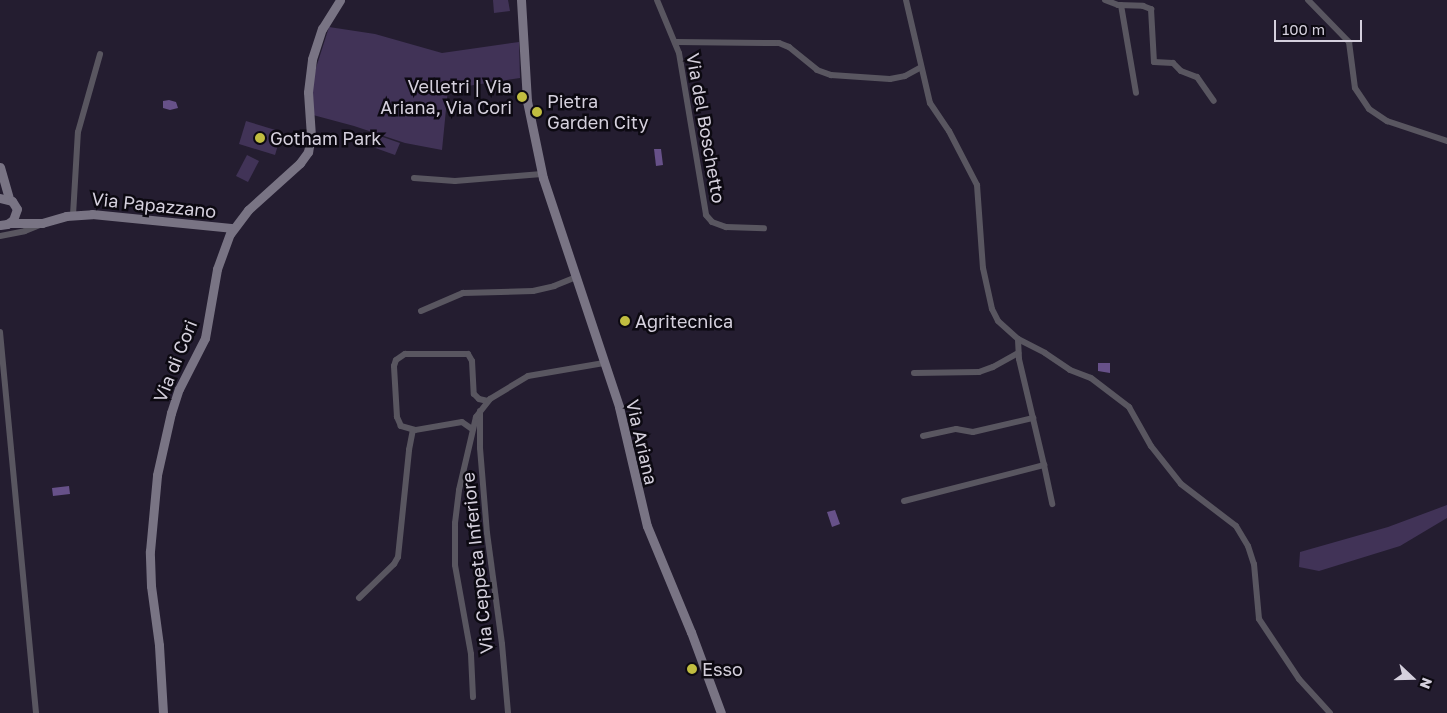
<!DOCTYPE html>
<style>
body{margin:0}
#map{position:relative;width:1447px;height:713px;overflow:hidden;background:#241d30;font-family:"Golos Text",sans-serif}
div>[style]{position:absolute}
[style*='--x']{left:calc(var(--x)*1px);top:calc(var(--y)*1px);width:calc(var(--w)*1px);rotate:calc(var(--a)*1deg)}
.green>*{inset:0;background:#413357}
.water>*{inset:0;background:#675189}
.street>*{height:6px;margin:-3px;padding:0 3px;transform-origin:3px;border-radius:3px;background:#595660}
.secondary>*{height:9px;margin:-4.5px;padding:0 4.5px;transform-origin:4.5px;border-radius:4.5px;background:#797484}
.dots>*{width:14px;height:14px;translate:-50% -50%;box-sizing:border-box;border:2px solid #0c0911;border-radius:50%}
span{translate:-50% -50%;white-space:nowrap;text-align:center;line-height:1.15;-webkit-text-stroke:5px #0c0911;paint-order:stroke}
.poi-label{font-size:18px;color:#d5d0dd}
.right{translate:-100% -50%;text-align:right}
.left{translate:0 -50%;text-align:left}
.street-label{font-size:18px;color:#d5d0dd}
.north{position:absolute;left:1387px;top:653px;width:50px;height:50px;-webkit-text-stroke:4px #0c0911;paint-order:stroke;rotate:111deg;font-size:14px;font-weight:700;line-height:20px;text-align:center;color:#d5d0dd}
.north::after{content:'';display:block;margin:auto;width:18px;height:22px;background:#d5d0dd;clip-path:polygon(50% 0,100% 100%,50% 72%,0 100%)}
.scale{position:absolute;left:1274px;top:20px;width:88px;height:22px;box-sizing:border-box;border:2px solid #d5d0dd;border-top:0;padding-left:6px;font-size:15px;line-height:18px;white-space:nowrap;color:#d5d0dd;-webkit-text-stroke:4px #0c0911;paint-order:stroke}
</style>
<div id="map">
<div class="green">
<i style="clip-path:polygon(493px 0,508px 0,510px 11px,494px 13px)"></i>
<i style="clip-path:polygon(329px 27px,375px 34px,442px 53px,519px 42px,520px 78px,448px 89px,442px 150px,405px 143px,354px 126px,313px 115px,311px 90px,315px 71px)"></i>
<i style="clip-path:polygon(246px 121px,282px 132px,275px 155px,239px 144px)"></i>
<i style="clip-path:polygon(371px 133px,400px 143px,395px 155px,367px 145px)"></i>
<i style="clip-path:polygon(247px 155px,259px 161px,248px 182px,236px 176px)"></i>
<i style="clip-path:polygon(1447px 505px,1447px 518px,1400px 546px,1319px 571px,1299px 567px,1300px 552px,1388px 527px)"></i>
</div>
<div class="water">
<i style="clip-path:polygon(169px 100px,176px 102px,178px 108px,170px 110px,163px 108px,163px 101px)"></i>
<i style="clip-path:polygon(654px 149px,661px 149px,663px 165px,656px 166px)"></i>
<i style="clip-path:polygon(1098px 363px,1110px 363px,1110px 373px,1098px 371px)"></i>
<i style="clip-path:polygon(69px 486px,70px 494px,53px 496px,52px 488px)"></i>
<i style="clip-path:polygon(835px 510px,840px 524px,832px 527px,827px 512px)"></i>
</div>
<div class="street">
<i style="--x:657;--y:0;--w:57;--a:67.5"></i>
<i style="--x:679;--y:53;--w:164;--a:80.5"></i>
<i style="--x:706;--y:215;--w:9;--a:49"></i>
<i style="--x:712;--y:222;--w:15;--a:20"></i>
<i style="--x:726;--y:227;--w:38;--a:2"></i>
<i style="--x:906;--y:0;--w:106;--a:76.9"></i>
<i style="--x:930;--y:103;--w:34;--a:56"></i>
<i style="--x:949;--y:131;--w:61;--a:62.6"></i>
<i style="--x:977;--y:185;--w:83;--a:85.9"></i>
<i style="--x:983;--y:268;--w:42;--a:77.6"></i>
<i style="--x:992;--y:309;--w:13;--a:63"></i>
<i style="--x:998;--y:321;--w:27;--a:42"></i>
<i style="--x:1018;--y:339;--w:30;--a:27"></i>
<i style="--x:1045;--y:353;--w:30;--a:34"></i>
<i style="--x:1070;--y:370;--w:22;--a:21"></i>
<i style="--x:1091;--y:378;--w:48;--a:37.3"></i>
<i style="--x:1129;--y:407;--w:45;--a:60.6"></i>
<i style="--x:1151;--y:446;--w:48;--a:51.7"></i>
<i style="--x:1181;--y:484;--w:69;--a:37.4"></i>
<i style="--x:1236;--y:526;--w:23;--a:59"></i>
<i style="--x:1248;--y:546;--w:19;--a:72"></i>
<i style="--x:1254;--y:564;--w:55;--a:84.8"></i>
<i style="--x:1259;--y:619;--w:72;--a:56.3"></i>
<i style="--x:1299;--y:679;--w:46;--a:47.6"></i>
<i style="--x:1105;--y:0;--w:14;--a:21"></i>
<i style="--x:1118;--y:5;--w:25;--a:2"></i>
<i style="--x:1143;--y:6;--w:9;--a:21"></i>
<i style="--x:1151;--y:9;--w:53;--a:86.8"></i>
<i style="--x:1154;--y:62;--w:19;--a:3"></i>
<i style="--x:1173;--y:63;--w:11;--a:45"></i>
<i style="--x:1181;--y:71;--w:17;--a:21"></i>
<i style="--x:1197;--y:77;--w:29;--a:55"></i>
<i style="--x:1308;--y:0;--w:59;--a:45.7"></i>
<i style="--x:1349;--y:42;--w:46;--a:82.6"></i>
<i style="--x:1355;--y:88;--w:25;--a:56"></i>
<i style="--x:1369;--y:109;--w:22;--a:34"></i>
<i style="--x:1387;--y:121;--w:63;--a:18.4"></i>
<i style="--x:1121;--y:5;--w:89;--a:80.3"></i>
<i style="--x:676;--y:42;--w:103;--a:0.6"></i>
<i style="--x:779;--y:43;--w:11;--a:22"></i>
<i style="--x:789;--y:47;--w:36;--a:39"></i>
<i style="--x:817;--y:70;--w:15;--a:20"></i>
<i style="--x:831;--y:75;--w:59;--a:3.9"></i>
<i style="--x:890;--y:79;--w:15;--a:-11"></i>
<i style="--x:905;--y:76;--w:18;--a:-29"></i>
<i style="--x:414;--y:178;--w:41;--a:4.2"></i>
<i style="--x:455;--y:181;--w:87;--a:-4.6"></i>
<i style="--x:73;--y:215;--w:83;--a:-86.6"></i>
<i style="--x:78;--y:132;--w:81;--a:-74.2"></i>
<i style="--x:0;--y:236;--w:25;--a:-11"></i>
<i style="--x:25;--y:231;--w:18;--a:-22"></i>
<i style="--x:421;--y:311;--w:46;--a:-23.2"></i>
<i style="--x:463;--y:293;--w:70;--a:-1.6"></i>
<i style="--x:533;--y:291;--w:22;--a:-13"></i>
<i style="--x:554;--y:286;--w:24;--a:-22"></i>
<i style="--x:0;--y:332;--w:383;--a:84.6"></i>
<i style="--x:914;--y:373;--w:65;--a:-0.9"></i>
<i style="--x:979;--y:372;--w:15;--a:-20"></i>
<i style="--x:993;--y:367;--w:29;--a:-29"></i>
<i style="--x:480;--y:411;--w:37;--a:90"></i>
<i style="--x:480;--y:448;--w:85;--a:85.3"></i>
<i style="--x:487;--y:533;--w:112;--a:82.3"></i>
<i style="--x:502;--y:644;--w:69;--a:85"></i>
<i style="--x:472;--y:429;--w:12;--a:-145"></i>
<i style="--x:462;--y:422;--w:48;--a:170.3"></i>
<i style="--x:415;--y:430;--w:15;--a:-164"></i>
<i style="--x:401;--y:426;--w:10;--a:-114"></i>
<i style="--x:397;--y:417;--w:51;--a:-93.4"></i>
<i style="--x:394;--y:366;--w:6;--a:-72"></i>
<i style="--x:396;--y:360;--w:11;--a:-34"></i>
<i style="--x:405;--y:354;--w:63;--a:0"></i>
<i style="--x:468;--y:354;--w:8;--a:60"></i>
<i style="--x:472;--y:361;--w:33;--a:87"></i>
<i style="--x:474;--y:394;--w:7;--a:45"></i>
<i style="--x:479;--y:399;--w:9;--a:13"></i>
<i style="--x:923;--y:436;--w:34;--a:-12"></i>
<i style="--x:956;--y:429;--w:17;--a:10"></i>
<i style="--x:973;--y:432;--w:62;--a:-13.1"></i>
<i style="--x:1044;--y:465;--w:40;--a:78"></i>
<i style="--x:904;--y:501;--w:145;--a:-14.4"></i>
<i style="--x:1044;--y:465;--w:109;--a:-103.3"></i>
<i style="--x:1019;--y:359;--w:20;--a:-93"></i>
<i style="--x:359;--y:598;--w:49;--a:-44.2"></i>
<i style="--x:394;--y:564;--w:8;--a:-60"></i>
<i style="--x:398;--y:557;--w:108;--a:-84.1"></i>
<i style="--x:409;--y:450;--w:20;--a:-79"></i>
<i style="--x:473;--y:697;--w:43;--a:-92.7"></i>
<i style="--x:471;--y:654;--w:90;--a:-100.2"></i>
<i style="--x:455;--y:565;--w:42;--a:-90"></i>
<i style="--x:455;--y:523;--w:33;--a:-83"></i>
<i style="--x:459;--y:490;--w:75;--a:-76.9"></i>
<i style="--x:476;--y:417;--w:23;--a:-52"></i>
<i style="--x:490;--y:399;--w:44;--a:-31.2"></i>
<i style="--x:528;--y:376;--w:77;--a:-9.7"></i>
</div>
<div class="secondary">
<i style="--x:521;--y:0;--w:101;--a:86.6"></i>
<i style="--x:527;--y:101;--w:79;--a:78.3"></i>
<i style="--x:543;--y:178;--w:241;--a:71.6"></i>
<i style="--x:619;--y:407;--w:122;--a:76.8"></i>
<i style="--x:647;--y:526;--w:115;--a:67.5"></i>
<i style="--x:691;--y:632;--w:86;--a:69.7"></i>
<i style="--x:0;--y:167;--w:33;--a:74"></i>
<i style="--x:0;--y:198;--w:12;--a:14"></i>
<i style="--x:12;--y:201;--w:9;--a:58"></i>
<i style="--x:17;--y:209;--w:12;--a:110"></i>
<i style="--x:13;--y:220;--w:7;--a:146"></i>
<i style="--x:7;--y:224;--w:7;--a:172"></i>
<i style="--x:10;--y:223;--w:32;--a:0"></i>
<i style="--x:42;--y:223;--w:25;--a:-16"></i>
<i style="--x:66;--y:216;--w:26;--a:-4"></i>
<i style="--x:92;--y:214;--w:142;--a:5.7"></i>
<i style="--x:163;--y:713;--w:68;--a:-93.4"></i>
<i style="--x:159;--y:645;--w:60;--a:-97.7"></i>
<i style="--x:151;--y:586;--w:35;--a:-92"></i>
<i style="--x:150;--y:551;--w:76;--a:-84.7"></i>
<i style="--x:157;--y:475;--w:64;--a:-77.3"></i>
<i style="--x:171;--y:413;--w:25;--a:-72"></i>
<i style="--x:179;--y:389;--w:57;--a:-63"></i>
<i style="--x:205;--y:338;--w:70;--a:-80.1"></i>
<i style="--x:217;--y:269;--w:37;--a:-70"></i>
<i style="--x:230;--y:234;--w:30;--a:-53"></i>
<i style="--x:248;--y:210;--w:70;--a:-42.1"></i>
<i style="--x:300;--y:163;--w:14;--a:-54"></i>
<i style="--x:308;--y:152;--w:16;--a:-79"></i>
<i style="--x:311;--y:136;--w:44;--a:-93.9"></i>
<i style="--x:308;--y:92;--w:33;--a:-83"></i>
<i style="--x:312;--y:59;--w:32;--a:-72"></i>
<i style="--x:322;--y:29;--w:34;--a:-58"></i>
</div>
<div class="dots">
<i style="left:522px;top:97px;background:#c1bd40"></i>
<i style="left:537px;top:112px;background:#c1bd40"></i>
<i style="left:260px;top:138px;background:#c1bd40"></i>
<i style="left:625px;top:321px;background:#c1bd40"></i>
<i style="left:692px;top:669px;background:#c1bd40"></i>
</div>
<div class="poi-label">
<span class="right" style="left:512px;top:97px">Velletri | Via<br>Ariana, Via Cori</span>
<span class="left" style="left:547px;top:112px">Pietra<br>Garden City</span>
<span class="left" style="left:270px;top:138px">Gotham Park</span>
<span class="left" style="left:635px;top:321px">Agritecnica</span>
<span class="left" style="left:702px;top:669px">Esso</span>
</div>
<div class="street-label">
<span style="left:706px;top:128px;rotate:80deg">Via del Boschetto</span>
<span style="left:154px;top:205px;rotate:6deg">Via Papazzano</span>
<span style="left:175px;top:361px;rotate:-68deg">Via di Cori</span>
<span style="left:642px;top:442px;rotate:77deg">Via Ariana</span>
<span style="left:477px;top:563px;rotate:-96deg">Via Ceppeta Inferiore</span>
</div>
<div class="north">N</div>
<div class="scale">100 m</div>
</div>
